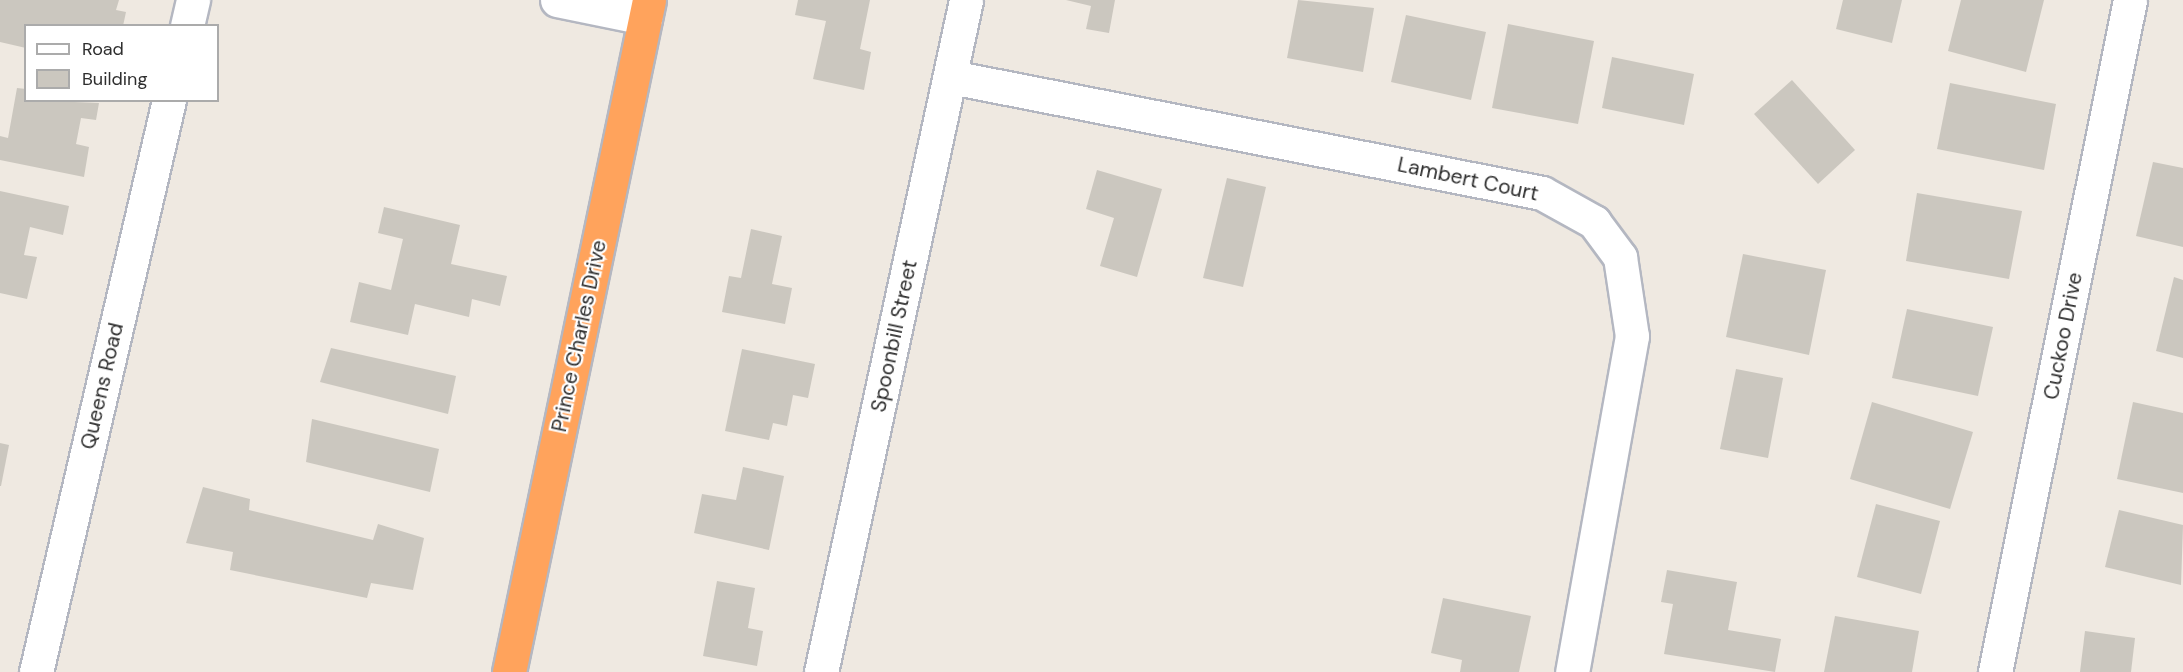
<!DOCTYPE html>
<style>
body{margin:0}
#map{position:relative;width:2183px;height:672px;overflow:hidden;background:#efe9e1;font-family:"DM Sans",sans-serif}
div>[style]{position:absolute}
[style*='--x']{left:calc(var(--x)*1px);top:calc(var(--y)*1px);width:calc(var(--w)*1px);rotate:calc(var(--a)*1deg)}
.building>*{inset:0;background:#cbc7bf}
.roads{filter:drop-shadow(2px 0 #b4b7c1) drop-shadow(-2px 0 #b4b7c1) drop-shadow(0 2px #b4b7c1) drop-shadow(0 -2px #b4b7c1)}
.minor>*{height:33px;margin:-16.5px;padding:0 16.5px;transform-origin:16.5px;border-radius:16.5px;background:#fff}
.highway>*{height:33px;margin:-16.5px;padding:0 16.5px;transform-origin:16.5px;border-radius:16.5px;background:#ffa35c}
span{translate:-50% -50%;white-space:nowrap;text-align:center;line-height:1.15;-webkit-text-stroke:4.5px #fff;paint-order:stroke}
.street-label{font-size:21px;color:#2e2e2e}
.legend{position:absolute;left:24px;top:24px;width:195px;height:78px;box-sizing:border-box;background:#fff;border:2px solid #ababab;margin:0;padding:8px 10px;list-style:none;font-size:18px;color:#2e2e2e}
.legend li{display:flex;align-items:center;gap:12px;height:30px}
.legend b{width:30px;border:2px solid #ababab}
</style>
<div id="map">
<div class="building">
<i style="clip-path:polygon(0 0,119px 0,116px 10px,126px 12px,123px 26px,26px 26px,26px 48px,0 42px)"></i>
<i style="clip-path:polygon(798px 0,870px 0,860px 49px,871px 52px,864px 90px,813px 79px,826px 21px,795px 15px)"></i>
<i style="clip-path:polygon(1066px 0,1115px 0,1109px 33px,1086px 29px,1091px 6px)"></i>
<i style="clip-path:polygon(1298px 0,1374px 8px,1363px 72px,1287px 58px)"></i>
<i style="clip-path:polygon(1843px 0,1902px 0,1892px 43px,1836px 29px)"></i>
<i style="clip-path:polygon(1961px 0,2044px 0,2026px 72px,1948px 51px)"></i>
<i style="clip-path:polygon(1406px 15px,1486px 32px,1471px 100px,1391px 82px)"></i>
<i style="clip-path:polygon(1508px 24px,1594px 41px,1578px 124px,1492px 108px)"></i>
<i style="clip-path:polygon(1612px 57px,1694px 74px,1684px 125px,1602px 108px)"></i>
<i style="clip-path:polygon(1792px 80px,1855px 150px,1818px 184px,1754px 114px)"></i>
<i style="clip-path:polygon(1950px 83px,2056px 104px,2044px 170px,1937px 149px)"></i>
<i style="clip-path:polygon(17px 88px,26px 89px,26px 100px,99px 103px,96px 120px,81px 118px,76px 144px,89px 147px,84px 177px,0 160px,0 136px,8px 138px)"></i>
<i style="clip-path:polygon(2153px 162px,2183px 168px,2183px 247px,2136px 236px)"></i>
<i style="clip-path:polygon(1097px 170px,1162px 189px,1137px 277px,1100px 266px,1114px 218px,1086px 209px)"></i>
<i style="clip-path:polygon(1227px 178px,1266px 187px,1243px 287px,1203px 278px)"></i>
<i style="clip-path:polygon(0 191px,69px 206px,63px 235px,30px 227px,24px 255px,37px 257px,27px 299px,0 293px)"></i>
<i style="clip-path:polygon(1917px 193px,2022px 211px,2009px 279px,1906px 261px)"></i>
<i style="clip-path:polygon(384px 207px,460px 225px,451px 264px,507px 276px,500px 306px,472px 299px,469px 317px,415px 304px,408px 335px,350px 322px,359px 282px,391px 290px,403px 239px,378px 233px)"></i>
<i style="clip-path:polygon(751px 229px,782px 236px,772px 284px,792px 288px,785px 324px,722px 312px,729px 276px,741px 278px)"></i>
<i style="clip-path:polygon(1743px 254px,1826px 270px,1809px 355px,1726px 337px)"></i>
<i style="clip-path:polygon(2174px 277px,2183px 280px,2183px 358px,2156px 351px)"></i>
<i style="clip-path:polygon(1907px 309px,1993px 327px,1978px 396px,1892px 378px)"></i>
<i style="clip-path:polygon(331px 348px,456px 376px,448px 414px,320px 382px)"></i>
<i style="clip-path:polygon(742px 349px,815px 364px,808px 398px,793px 395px,787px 426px,773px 423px,769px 440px,725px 431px)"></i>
<i style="clip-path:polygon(1736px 369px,1783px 378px,1768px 458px,1720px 449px)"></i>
<i style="clip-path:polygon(1872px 402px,1973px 432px,1950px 509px,1850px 479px)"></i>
<i style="clip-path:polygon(2133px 402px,2183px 413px,2183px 493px,2117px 479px)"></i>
<i style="clip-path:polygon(312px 419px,439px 449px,430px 492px,306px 462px)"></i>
<i style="clip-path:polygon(0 443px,9px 445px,1px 486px,0 486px)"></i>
<i style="clip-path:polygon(743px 467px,784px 476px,769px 550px,694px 533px,702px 494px,736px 500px)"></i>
<i style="clip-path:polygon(203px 487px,250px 499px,249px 510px,373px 540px,378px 524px,424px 538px,413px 590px,371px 583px,367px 598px,230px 570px,233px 552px,186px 543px)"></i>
<i style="clip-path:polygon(1876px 504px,1940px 521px,1921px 594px,1857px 577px)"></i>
<i style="clip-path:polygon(2119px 510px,2183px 525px,2181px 585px,2105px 567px)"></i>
<i style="clip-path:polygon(1667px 570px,1737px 582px,1728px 630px,1781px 639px,1775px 672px,1664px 654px,1673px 604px,1661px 602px)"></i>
<i style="clip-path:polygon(717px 581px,755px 588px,748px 628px,763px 631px,757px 666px,703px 656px)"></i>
<i style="clip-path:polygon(1443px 598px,1531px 616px,1519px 672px,1460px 672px,1462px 660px,1431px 653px)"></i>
<i style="clip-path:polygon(1835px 616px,1919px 631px,1912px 672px,1824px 672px)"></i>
<i style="clip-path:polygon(2085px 631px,2135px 638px,2131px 672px,2080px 672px)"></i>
</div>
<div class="roads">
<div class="minor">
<i style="--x:557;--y:0;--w:90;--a:11.6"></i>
<i style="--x:187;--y:26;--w:27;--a:-77"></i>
<i style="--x:951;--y:77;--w:602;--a:11.1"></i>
<i style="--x:1542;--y:193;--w:60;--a:29.1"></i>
<i style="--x:1594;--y:222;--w:44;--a:53.4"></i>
<i style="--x:1620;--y:257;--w:80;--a:81.4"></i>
<i style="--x:1632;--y:336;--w:341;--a:100.1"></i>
<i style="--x:36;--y:672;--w:587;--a:-76.91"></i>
<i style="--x:821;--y:672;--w:687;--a:-77.82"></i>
<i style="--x:1995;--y:672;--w:685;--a:-78.64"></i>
</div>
<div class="highway">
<i style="--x:509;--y:672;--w:686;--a:-78.23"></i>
</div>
</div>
<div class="street-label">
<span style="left:1468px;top:179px;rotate:12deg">Lambert Court</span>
<span style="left:579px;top:336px;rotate:-78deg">Prince Charles Drive</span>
<span style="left:894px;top:336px;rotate:-78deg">Spoonbill Street</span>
<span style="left:2063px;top:336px;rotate:-79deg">Cuckoo Drive</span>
<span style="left:102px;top:386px;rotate:-77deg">Queens Road</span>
</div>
<ul class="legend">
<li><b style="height:8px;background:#fff"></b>Road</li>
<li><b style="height:16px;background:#cbc7bf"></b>Building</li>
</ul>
</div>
